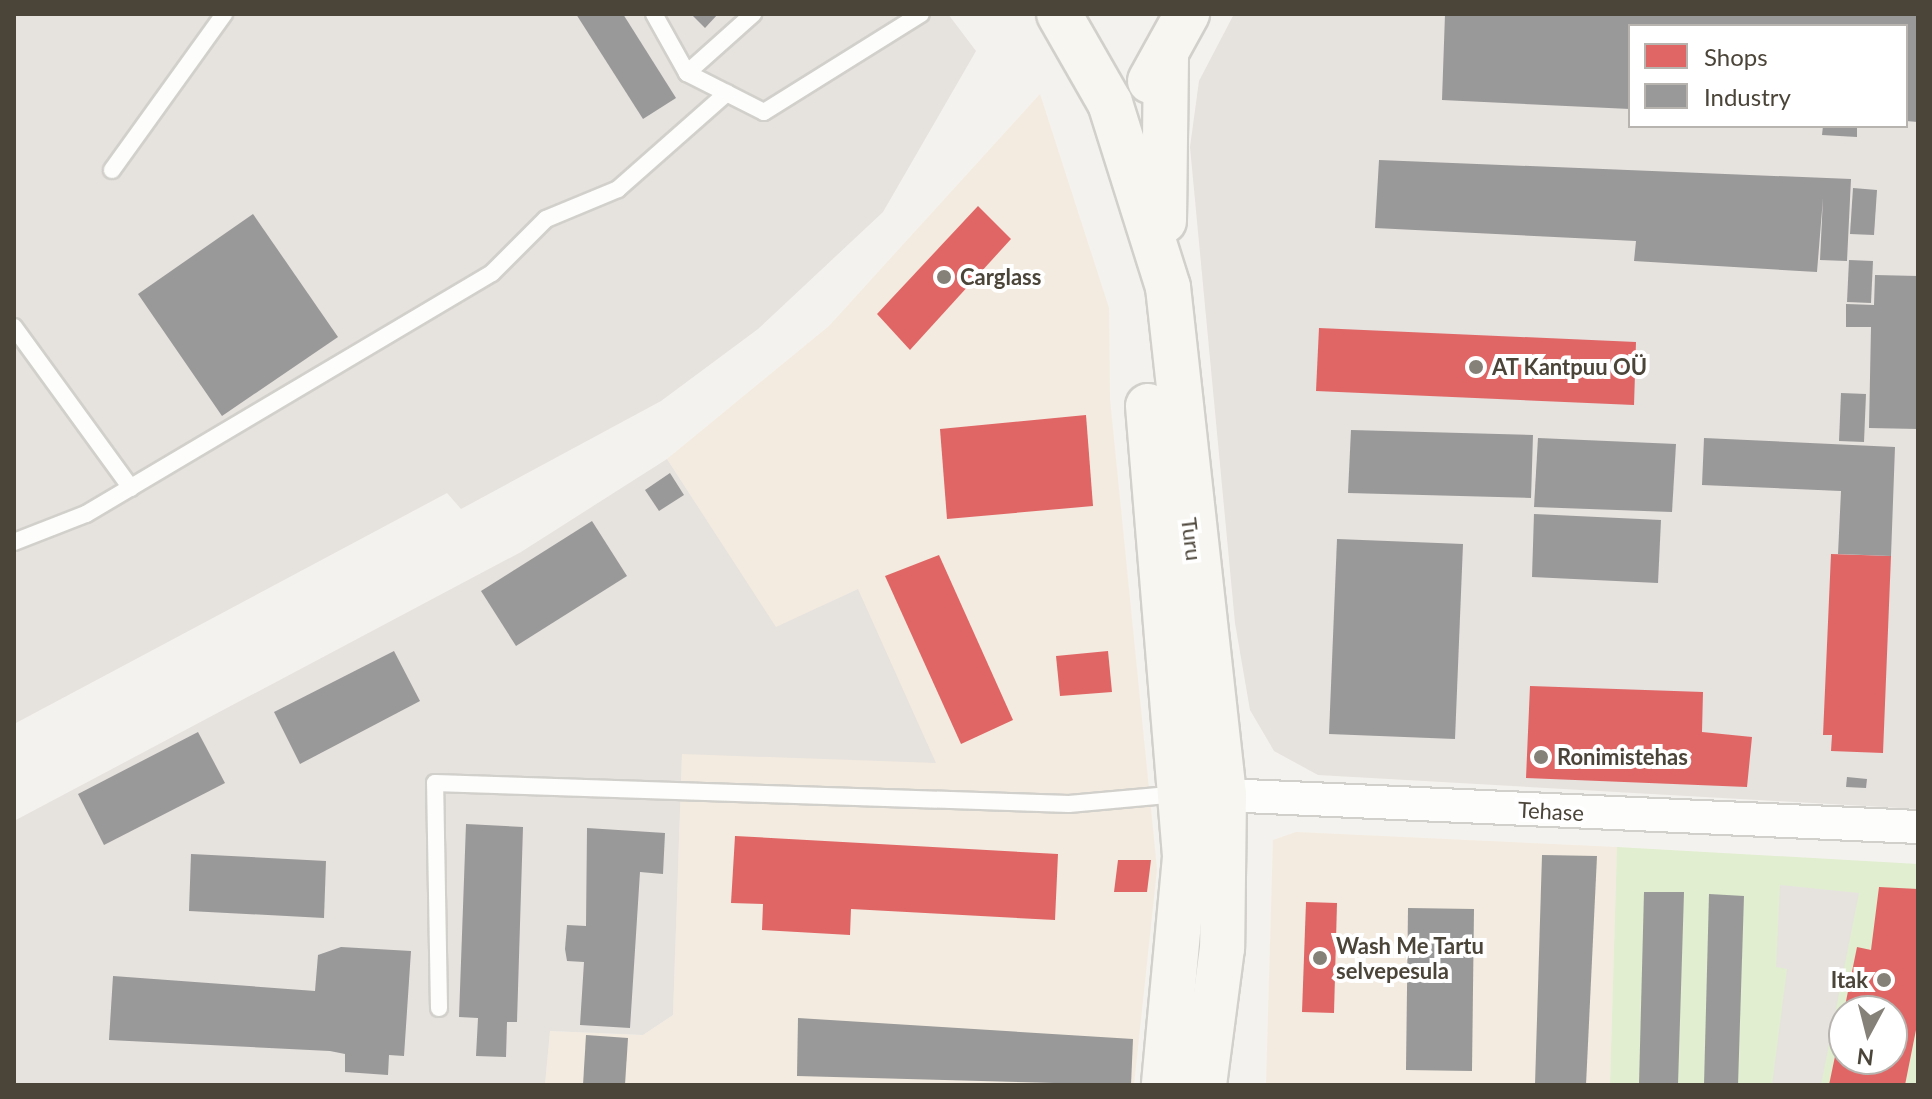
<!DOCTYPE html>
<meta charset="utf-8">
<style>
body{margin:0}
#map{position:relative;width:1932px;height:1099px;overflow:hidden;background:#f4f2ee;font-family:Lato,sans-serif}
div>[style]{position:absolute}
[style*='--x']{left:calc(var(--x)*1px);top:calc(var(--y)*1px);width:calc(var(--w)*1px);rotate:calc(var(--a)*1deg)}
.commercial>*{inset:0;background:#f3ebdf}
.industrial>*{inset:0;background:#e6e2de}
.green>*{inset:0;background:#e1eecf}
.parking>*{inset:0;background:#e6e3df}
.shops>*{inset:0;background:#e06666}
.industry>*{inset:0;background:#999}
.roads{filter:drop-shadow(2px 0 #d2d0cb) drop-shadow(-2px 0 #d2d0cb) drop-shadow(0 2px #d2d0cb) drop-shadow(0 -2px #d2d0cb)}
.lane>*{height:16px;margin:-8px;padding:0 8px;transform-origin:8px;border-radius:8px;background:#fdfdfc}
.street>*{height:32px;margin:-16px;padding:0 16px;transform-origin:16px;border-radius:16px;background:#fdfdfc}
.secondary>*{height:44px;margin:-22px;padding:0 22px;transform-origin:22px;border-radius:22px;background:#f7f6f1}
.dots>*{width:22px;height:22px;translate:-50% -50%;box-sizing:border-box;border:4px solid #fff;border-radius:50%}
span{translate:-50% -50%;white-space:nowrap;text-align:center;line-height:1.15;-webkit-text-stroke:8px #fff;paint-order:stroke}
.poi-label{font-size:22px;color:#4b4439;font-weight:700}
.left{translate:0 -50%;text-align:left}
.right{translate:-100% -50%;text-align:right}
.street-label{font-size:22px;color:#4b4439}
.frame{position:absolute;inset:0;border:16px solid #4b4439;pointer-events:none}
.legend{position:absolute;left:1628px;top:24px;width:280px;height:104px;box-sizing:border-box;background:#fff;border:2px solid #b7b4b0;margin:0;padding:10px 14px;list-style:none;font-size:24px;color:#4b4439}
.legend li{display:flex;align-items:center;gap:16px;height:40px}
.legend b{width:40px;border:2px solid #b7b4b0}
.north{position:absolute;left:1828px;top:995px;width:80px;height:80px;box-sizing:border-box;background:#fff;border:2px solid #b7b4b0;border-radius:50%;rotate:187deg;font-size:22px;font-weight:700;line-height:32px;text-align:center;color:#4b4439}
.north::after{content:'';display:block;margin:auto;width:28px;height:36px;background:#868178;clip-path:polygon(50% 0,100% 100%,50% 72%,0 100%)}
</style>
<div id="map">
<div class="commercial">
<i style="clip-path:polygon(1040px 94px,1109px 308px,1110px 399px,1157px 869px,1134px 1085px,545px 1085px,550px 1031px,643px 1035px,673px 1015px,682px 754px,858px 589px,776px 628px,667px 459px,829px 326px)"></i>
<i style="clip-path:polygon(1296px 832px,1617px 847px,1610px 1085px,1266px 1085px,1273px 840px)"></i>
</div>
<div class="industrial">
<i style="clip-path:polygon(14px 14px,948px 14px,976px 51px,883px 212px,758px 329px,661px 401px,461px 509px,447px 493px,14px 724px)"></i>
<i style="clip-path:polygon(evenodd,1234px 14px,1918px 14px,1918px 809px,1318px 775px,1274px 751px,1250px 710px,1235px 623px,1190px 147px,1199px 81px,1234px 14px,1630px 26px,1906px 26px,1906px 126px,1630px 126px,1630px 26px)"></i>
<i style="clip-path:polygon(667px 459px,776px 627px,858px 589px,936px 763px,682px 754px,673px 1015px,643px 1035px,550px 1031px,545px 1085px,14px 1085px,14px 821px,521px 552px)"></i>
</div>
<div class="green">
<i style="clip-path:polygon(evenodd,1617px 847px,1918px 864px,1918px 1085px,1610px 1085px,1617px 847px,1844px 1011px,1892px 1011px,1892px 1059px,1844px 1059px,1844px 1011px)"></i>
</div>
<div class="parking">
<i style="clip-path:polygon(1780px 885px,1859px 893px,1821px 1085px,1772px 1085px,1787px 969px,1776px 967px)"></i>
</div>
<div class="shops">
<i style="clip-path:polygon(978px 206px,1011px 239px,910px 350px,877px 314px)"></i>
<i style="clip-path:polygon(1319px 328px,1636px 342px,1634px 405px,1316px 391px)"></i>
<i style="clip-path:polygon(1086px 415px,1093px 506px,947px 519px,940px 429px)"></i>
<i style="clip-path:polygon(1831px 554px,1891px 556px,1883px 753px,1831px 751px,1832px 735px,1823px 735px)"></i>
<i style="clip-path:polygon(939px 555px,1013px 720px,961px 744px,885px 576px)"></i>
<i style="clip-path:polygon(1108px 651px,1112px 692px,1060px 696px,1056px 656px)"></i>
<i style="clip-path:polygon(1530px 686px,1703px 692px,1702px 732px,1752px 737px,1747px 787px,1526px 778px)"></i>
<i style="clip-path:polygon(735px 836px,1058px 854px,1055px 920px,851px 909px,850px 935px,762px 930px,763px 904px,731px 903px)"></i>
<i style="clip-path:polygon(1118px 860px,1151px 860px,1147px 892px,1114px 892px)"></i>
<i style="clip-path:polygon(1879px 887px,1918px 889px,1918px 1020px,1905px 1085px,1829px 1085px,1843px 1018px,1844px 1059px,1892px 1059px,1892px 1011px,1844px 1011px,1857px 947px,1871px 950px)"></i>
<i style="clip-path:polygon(1306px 902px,1337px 903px,1334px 1013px,1302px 1012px)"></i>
</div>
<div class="industry">
<i style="clip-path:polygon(576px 14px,623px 14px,676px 98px,643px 119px)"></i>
<i style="clip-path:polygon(691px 14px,718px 14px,705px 28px)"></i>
<i style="clip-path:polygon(1445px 14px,1918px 14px,1918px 122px,1906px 121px,1906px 26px,1630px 26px,1630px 109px,1442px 100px)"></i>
<i style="clip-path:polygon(1823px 126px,1857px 126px,1857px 137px,1822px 135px)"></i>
<i style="clip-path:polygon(1379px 160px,1851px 179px,1847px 261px,1820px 260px,1823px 198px,1817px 272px,1634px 261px,1636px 241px,1375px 228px)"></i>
<i style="clip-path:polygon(1853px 188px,1877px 190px,1874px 235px,1850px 234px)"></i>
<i style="clip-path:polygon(253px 214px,338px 337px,222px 416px,138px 294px)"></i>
<i style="clip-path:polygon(1849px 260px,1873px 261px,1871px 303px,1847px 302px)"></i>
<i style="clip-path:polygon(1875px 275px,1918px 276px,1918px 429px,1869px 428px,1871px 327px,1846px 327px,1846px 304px,1874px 305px)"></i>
<i style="clip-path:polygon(1841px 393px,1866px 394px,1864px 442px,1839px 441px)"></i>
<i style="clip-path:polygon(1351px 430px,1533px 435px,1531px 498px,1348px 493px)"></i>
<i style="clip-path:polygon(1538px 438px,1676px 444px,1672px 512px,1534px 507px)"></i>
<i style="clip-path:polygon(1704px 438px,1895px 447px,1891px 556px,1838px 554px,1841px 491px,1702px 485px)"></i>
<i style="clip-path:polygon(670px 473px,684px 495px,659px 511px,645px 490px)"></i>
<i style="clip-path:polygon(1534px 514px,1661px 520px,1658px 583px,1532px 577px)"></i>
<i style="clip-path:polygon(592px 521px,627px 576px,516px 646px,481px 591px)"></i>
<i style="clip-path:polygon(1337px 539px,1463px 544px,1455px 739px,1329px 734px)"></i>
<i style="clip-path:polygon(394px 651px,420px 701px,300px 764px,274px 712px)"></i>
<i style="clip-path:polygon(198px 732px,225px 783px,104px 845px,78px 794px)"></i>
<i style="clip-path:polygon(1847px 777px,1867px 779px,1866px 788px,1846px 787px)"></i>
<i style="clip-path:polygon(466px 824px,523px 827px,517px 1022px,507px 1022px,506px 1057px,476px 1056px,478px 1018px,459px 1017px)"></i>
<i style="clip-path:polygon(587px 828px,665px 833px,663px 874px,640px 872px,630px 1028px,580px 1025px,584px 962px,567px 961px,565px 949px,567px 925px,586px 926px)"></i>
<i style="clip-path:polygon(191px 854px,326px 861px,324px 918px,189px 911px)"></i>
<i style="clip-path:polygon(1542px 855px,1597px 856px,1586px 1085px,1535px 1085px)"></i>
<i style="clip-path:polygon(1644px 892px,1684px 892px,1678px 1085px,1639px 1085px)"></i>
<i style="clip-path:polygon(1709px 894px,1744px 896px,1738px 1085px,1704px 1085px)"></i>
<i style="clip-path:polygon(1408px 908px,1474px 909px,1472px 1071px,1406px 1070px)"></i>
<i style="clip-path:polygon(341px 947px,411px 951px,404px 1056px,389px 1055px,388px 1075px,345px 1072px,345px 1054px,330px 1051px,109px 1040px,113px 976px,315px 991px,318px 955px)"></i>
<i style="clip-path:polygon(798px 1018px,1133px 1039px,1131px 1085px,797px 1076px)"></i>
<i style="clip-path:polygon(586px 1035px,628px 1038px,625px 1085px,583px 1085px)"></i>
</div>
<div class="roads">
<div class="lane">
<i style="--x:654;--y:14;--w:68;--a:60.8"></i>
<i style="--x:687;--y:73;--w:86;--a:26.9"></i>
<i style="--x:764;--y:112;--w:185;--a:-32"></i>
<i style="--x:687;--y:73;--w:89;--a:-41.8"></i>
<i style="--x:112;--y:170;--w:192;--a:-54.3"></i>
<i style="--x:14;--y:327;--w:199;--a:54"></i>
<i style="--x:14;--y:542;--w:77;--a:-21.3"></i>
<i style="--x:86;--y:514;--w:472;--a:-30.7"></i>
<i style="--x:492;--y:273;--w:76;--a:-45"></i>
<i style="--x:546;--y:219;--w:78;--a:-22.6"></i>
<i style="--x:618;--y:189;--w:145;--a:-41.4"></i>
<i style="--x:439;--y:1008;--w:225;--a:-91"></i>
<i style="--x:435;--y:783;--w:634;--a:1.9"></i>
<i style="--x:1069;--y:804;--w:109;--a:-5.2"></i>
</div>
<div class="street">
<i style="--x:1202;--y:794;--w:717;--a:2.64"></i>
</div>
<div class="secondary">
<i style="--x:1059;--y:14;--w:103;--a:60.2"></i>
<i style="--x:1110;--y:103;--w:193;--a:72.5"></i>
<i style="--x:1168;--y:287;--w:511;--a:83.71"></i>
<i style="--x:1224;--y:795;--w:153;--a:90.7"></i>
<i style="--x:1222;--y:948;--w:138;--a:97.5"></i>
<i style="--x:1150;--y:81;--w:77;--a:-61.1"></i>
<i style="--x:1164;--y:221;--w:164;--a:-89.3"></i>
<i style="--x:1148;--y:406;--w:453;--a:85.3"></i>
<i style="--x:1185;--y:857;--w:229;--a:95.3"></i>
</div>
</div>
<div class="dots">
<i style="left:944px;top:277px;background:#868178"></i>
<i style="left:1476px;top:367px;background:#868178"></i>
<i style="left:1541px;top:757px;background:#868178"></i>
<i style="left:1320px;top:958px;background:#868178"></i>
<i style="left:1884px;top:980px;background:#868178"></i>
</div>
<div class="poi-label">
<span class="left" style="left:960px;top:277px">Carglass</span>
<span class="left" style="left:1492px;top:367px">AT Kantpuu OÜ</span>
<span class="left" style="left:1557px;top:757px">Ronimistehas</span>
<span class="left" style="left:1336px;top:958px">Wash Me Tartu<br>selvepesula</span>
<span class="right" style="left:1868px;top:980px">Itak</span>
</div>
<div class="street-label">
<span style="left:1192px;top:539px;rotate:83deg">Turu</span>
<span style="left:1551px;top:811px;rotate:3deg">Tehase</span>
</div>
<div class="frame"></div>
<ul class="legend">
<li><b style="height:22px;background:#e06666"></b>Shops</li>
<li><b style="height:22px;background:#999"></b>Industry</li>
</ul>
<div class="north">N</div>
</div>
